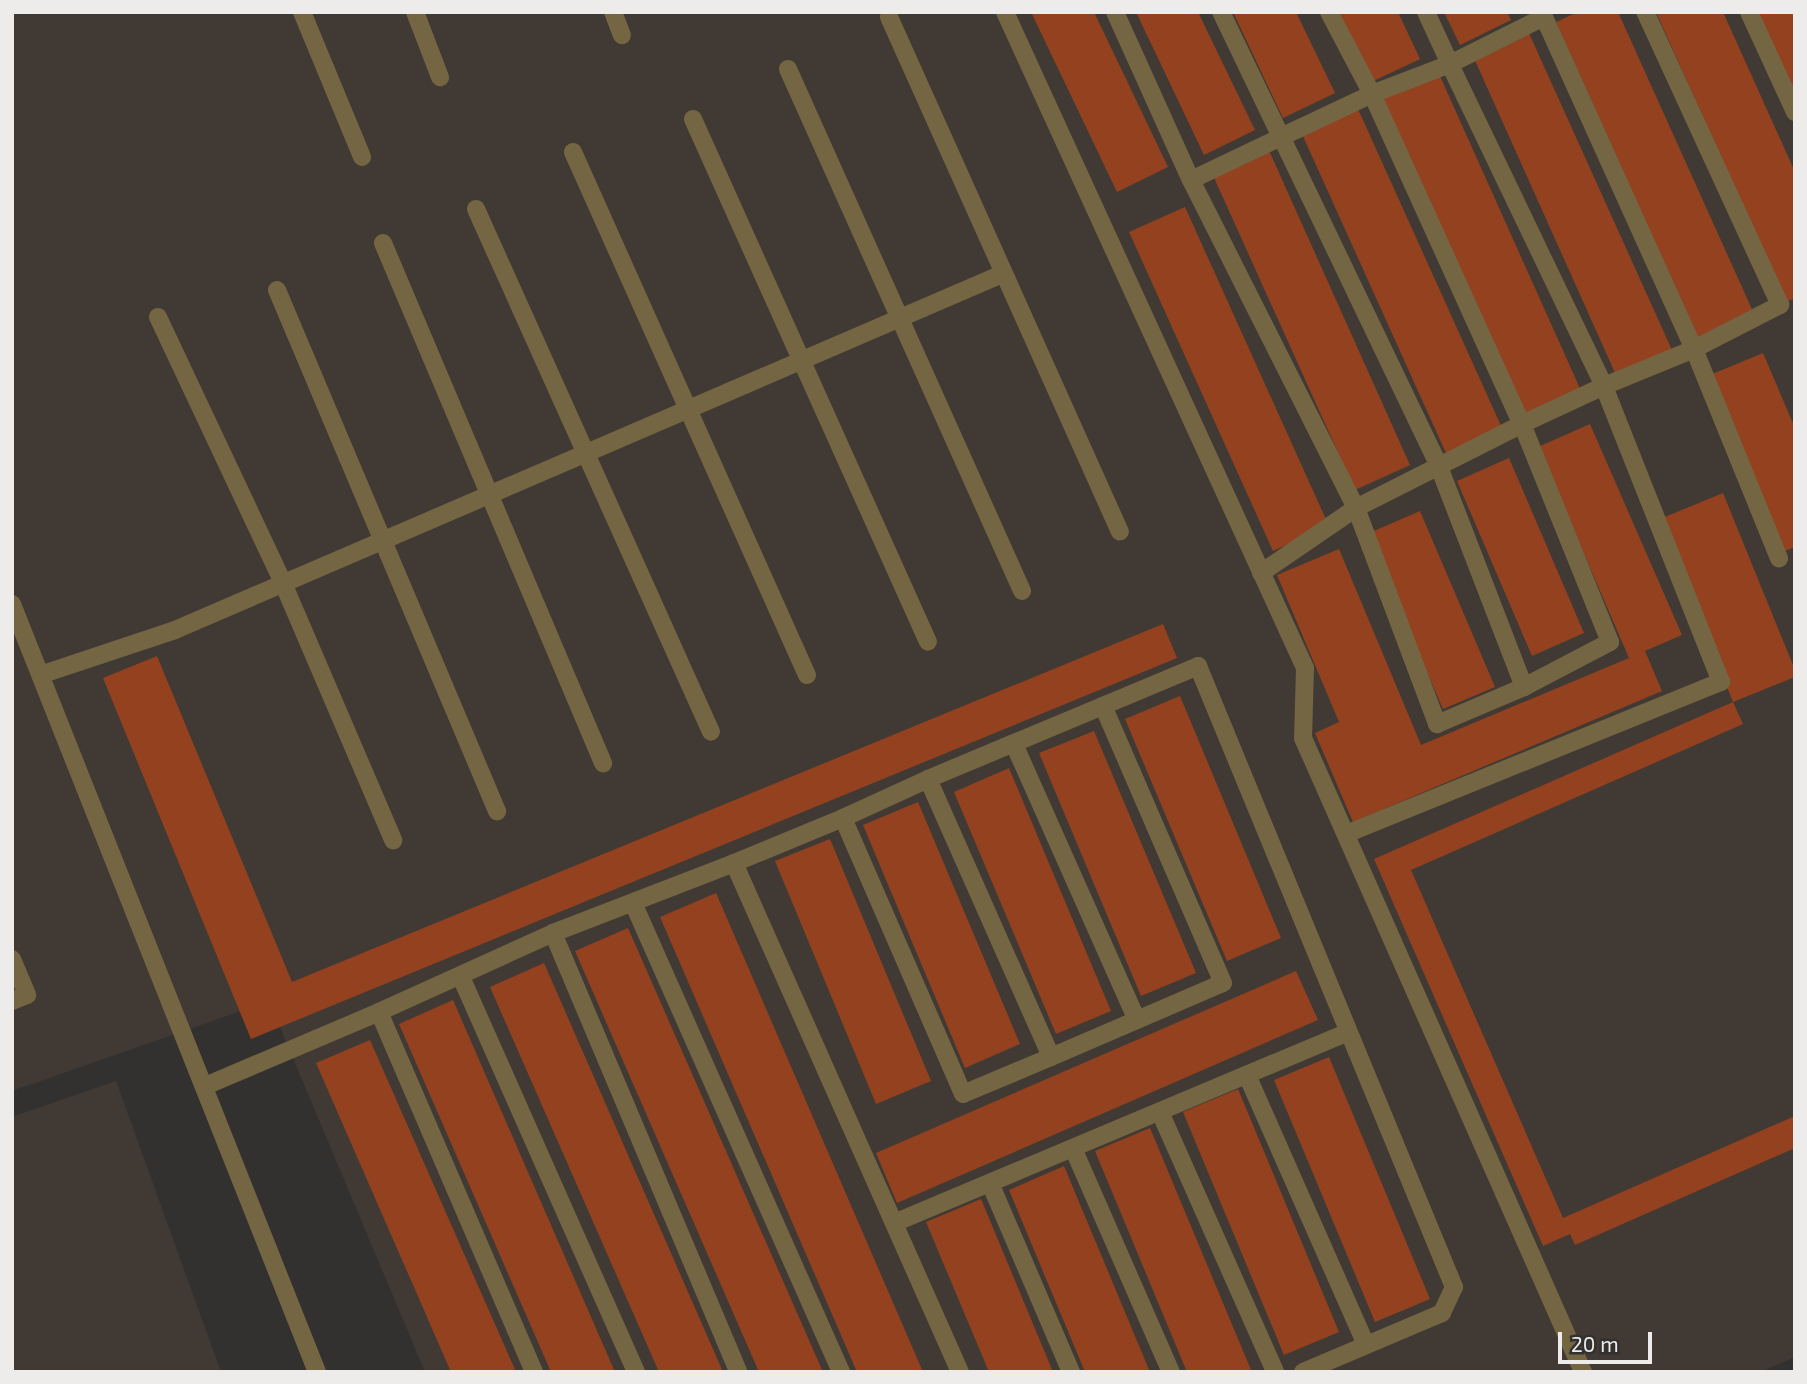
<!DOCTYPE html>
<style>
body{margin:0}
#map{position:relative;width:1807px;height:1384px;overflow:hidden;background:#333130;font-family:"Exo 2",sans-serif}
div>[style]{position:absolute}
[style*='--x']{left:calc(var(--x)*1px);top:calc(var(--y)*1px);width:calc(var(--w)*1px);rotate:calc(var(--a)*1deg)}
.built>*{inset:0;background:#413a34}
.building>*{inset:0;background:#94411f}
.lane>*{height:18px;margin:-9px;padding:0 9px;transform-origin:9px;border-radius:9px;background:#746642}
span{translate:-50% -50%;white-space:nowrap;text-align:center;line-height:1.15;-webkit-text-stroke:7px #333130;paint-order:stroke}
.frame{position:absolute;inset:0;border:14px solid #edeceb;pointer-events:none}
.scale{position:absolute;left:1558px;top:1332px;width:94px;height:32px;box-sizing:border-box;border:4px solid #edeceb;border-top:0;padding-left:9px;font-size:21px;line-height:24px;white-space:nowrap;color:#edeceb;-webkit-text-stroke:5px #333130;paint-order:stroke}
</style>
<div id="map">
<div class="built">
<i style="clip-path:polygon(12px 12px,1795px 12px,1795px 1357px,1760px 1372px,425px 1372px,269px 1001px,12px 1091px)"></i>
<i style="clip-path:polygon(116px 1081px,221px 1372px,12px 1372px,12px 1117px)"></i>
</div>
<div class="building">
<i style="clip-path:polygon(1031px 12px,1094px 12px,1168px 167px,1117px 192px)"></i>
<i style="clip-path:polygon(1136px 12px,1198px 12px,1255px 130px,1204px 155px)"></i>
<i style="clip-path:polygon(1233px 12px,1296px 12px,1335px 93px,1283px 118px)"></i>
<i style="clip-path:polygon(1335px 12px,1398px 12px,1420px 59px,1369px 83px)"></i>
<i style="clip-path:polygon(1444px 12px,1507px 12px,1511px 20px,1460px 45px)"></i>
<i style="clip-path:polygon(1578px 12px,1618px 12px,1755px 316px,1699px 341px,1556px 22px)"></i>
<i style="clip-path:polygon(1656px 12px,1723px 12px,1795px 172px,1795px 298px,1786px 302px)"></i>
<i style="clip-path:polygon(1757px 12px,1795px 12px,1795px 96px)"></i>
<i style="clip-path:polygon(1528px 31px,1672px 350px,1616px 375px,1473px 56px)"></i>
<i style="clip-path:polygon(1439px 74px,1582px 393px,1527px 418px,1383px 99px)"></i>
<i style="clip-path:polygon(1358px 109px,1502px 428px,1446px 453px,1302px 134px)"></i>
<i style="clip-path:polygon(1267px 146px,1410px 465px,1355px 490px,1211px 171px)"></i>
<i style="clip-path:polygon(1185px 207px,1329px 526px,1273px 551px,1129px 232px)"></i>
<i style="clip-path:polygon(1763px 353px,1795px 428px,1795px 547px,1785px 551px,1710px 375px)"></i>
<i style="clip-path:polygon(1590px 424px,1682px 635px,1645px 651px,1662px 691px,1353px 822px,1315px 733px,1339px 722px,1277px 575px,1339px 549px,1421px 745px,1629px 658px,1538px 447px)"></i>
<i style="clip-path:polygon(1509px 458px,1584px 633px,1532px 656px,1457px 481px)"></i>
<i style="clip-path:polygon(1723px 493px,1795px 670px,1795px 677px,1733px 702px,1660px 519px)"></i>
<i style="clip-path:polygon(1420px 511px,1495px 687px,1443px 709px,1367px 534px)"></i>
<i style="clip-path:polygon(1163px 624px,1177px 658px,251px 1039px,103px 678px,157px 656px,292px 982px)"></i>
<i style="clip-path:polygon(1180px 696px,1281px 938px,1227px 961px,1125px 719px)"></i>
<i style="clip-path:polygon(1733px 702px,1743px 724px,1411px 870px,1563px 1218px,1795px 1116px,1795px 1148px,1575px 1245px,1570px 1234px,1543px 1246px,1374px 859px)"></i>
<i style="clip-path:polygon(1094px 731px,1196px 973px,1141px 996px,1039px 753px)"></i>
<i style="clip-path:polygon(1009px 768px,1111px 1011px,1056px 1034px,954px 792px)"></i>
<i style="clip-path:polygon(918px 802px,1020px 1044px,965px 1068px,863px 825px)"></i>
<i style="clip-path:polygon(830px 839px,931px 1081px,876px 1104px,775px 861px)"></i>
<i style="clip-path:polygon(716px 893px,923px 1372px,857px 1372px,660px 917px)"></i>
<i style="clip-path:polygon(628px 928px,823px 1372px,759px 1372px,575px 951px)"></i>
<i style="clip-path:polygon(544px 963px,723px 1372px,659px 1372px,490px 987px)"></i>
<i style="clip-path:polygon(1296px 971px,1318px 1020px,897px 1203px,876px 1153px)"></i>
<i style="clip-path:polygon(453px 1000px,615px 1372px,551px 1372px,399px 1024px)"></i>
<i style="clip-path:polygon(370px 1040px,516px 1372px,451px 1372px,316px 1063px)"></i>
<i style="clip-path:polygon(1329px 1057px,1430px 1299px,1375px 1322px,1274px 1080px)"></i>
<i style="clip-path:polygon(1238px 1089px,1339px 1332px,1284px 1355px,1183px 1112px)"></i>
<i style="clip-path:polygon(1150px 1128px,1251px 1370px,1248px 1372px,1187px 1372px,1095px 1151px)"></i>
<i style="clip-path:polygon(1064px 1166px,1150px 1372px,1085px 1372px,1009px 1190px)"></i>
<i style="clip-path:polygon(981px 1199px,1053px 1372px,989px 1372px,926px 1222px)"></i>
</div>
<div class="lane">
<i style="--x:302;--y:12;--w:157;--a:67.5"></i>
<i style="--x:415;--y:12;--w:70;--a:69"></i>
<i style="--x:613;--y:12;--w:25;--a:69"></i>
<i style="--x:1005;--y:12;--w:721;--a:65.42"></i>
<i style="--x:1305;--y:668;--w:70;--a:91.6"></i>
<i style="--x:1303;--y:738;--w:693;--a:66.17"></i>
<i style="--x:1115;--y:12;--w:184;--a:65.7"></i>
<i style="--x:1191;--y:180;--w:100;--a:-25.5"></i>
<i style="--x:1281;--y:137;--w:139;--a:-115.6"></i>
<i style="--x:1329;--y:12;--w:93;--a:62.3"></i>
<i style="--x:1372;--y:94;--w:84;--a:-21"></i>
<i style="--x:1450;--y:64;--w:57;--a:-114.8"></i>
<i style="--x:1749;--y:12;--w:110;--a:65.3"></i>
<i style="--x:889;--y:17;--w:564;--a:65.84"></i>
<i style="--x:788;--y:69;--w:572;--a:65.85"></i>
<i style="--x:693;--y:119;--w:573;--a:65.8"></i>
<i style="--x:573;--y:152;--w:573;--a:65.9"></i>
<i style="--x:1191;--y:180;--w:367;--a:63.3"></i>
<i style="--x:1356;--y:508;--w:186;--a:-26.8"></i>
<i style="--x:1522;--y:424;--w:235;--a:68"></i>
<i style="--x:1610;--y:642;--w:97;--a:152.4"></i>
<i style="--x:476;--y:209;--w:573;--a:65.8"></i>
<i style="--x:383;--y:243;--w:565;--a:67.07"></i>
<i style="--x:277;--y:290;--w:566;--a:67.11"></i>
<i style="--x:158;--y:317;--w:294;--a:64.8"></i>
<i style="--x:283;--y:583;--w:280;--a:66.8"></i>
<i style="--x:1261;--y:573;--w:115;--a:-34.4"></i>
<i style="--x:1356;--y:508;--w:231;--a:69.4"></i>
<i style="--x:1437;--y:724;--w:95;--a:-23"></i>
<i style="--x:1524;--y:687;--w:239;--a:-111.1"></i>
<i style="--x:1438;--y:464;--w:363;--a:-115.6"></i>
<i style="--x:1281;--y:137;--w:101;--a:-25.3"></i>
<i style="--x:1372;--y:94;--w:362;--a:65.6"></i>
<i style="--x:1522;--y:424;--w:90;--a:-24.9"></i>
<i style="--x:1604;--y:386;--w:357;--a:-115.6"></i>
<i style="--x:1450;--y:64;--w:105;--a:-26.6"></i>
<i style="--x:1544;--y:17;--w:364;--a:65.7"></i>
<i style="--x:1694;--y:349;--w:97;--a:-27.1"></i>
<i style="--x:1780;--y:305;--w:323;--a:-114.7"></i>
<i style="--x:12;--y:604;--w:826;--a:68.34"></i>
<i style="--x:43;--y:674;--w:139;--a:-18.4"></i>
<i style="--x:175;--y:630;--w:898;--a:-23.28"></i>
<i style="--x:1014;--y:744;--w:302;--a:66"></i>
<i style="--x:928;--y:779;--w:304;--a:66.1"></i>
<i style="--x:1051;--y:1057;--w:95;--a:157.2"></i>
<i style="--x:963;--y:1094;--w:301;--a:-113.5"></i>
<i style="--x:843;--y:818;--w:94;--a:-24.6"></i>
<i style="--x:928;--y:779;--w:293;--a:-22.7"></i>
<i style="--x:1198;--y:666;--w:672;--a:67.6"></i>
<i style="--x:1454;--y:1287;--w:29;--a:115"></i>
<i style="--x:1442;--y:1313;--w:151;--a:157"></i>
<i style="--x:1346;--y:834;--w:405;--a:-22.1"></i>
<i style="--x:1721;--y:682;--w:318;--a:-111.6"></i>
<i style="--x:1604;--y:386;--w:97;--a:-22.3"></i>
<i style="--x:1694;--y:349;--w:226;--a:67.9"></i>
<i style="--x:734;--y:863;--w:118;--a:-22.4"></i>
<i style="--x:634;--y:905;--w:511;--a:66.09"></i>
<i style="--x:553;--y:933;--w:476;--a:67.1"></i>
<i style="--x:12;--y:959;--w:39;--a:67"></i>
<i style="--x:27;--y:995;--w:16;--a:158"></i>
<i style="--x:461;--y:977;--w:432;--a:66.1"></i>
<i style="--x:379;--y:1012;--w:191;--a:-24.4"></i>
<i style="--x:553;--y:933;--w:194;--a:-21.1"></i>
<i style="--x:734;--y:863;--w:557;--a:66.06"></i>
<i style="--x:1051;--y:1057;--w:187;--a:-23.3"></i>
<i style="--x:1223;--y:983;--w:302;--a:-113.4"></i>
<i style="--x:1247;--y:1075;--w:295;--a:66.2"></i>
<i style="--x:205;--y:1086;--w:189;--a:-23"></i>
<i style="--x:379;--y:1012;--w:392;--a:66.7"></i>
<i style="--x:1160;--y:1112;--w:284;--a:66.1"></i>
<i style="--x:1073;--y:1148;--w:244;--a:66.4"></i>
<i style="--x:990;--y:1183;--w:206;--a:66.8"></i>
<i style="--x:894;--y:1223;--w:493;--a:-22.8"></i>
</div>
<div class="frame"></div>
<div class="scale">20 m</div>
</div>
